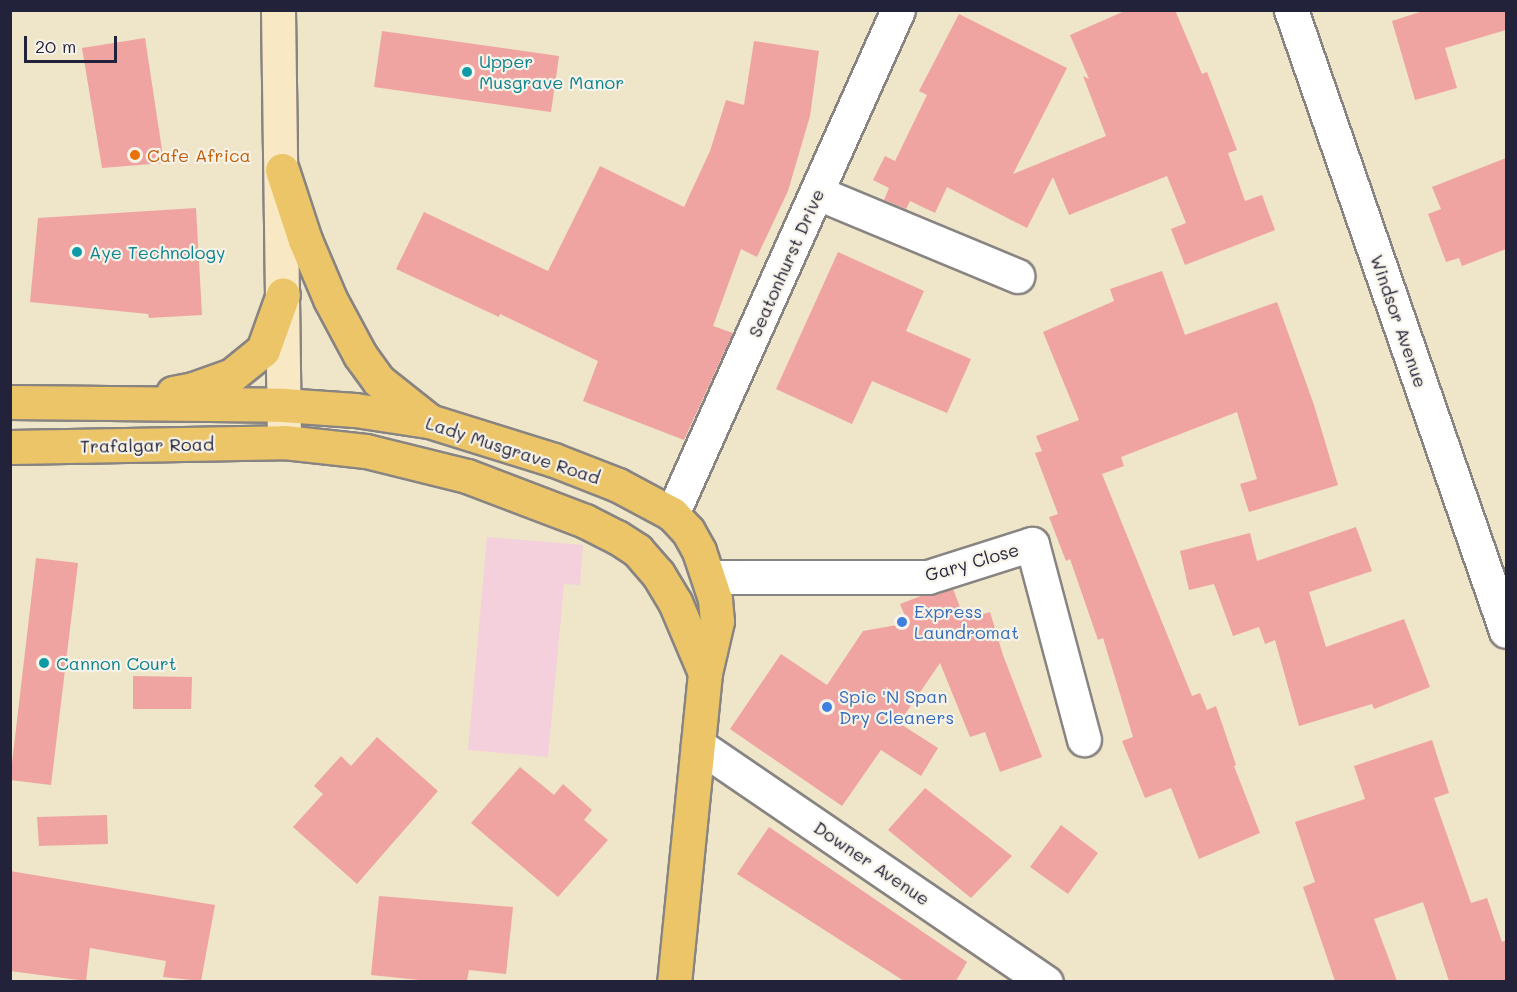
<!DOCTYPE html>
<style>
body{margin:0}
#map{position:relative;width:1517px;height:992px;overflow:hidden;background:#efe5c9;font-family:Mali,sans-serif}
div>[style]{position:absolute}
[style*='--x']{left:calc(var(--x)*1px);top:calc(var(--y)*1px);width:calc(var(--w)*1px);rotate:calc(var(--a)*1deg)}
.built>*{inset:0;background:#f4cfdc}
.building>*{inset:0;background:#efa4a2}
.roads{filter:drop-shadow(2px 0 #888482) drop-shadow(-2px 0 #888482) drop-shadow(0 2px #888482) drop-shadow(0 -2px #888482)}
.street>*{height:33px;margin:-16.5px;padding:0 16.5px;transform-origin:16.5px;border-radius:16.5px;background:#fff}
.secondary>*{height:33px;margin:-16.5px;padding:0 16.5px;transform-origin:16.5px;border-radius:16.5px;background:#f8e8c3}
.primary>*{height:33px;margin:-16.5px;padding:0 16.5px;transform-origin:16.5px;border-radius:16.5px;background:#edc569}
.dots>*{width:16px;height:16px;translate:-50% -50%;box-sizing:border-box;border:3px solid #f7f3e8;border-radius:50%}
span{translate:-50% -50%;white-space:nowrap;text-align:center;line-height:1.15;-webkit-text-stroke:4.5px #f7f3e8;paint-order:stroke}
.culture-label{font-size:18px;color:#0d838f}
.left{translate:0 -50%;text-align:left}
.food-label{font-size:18px;color:#c56008}
.street-label{font-size:18px;color:#22223b}
.shop-label{font-size:18px;color:#366cbe}
.frame{position:absolute;inset:0;border:12px solid #22223b;pointer-events:none}
.scale{position:absolute;left:24px;top:36px;width:93px;height:27px;box-sizing:border-box;border:3px solid #22223b;border-top:0;padding-left:8px;font-size:18px;line-height:21px;white-space:nowrap;color:#22223b;-webkit-text-stroke:4px #f7f3e8;paint-order:stroke}
</style>
<div id="map">
<div class="built">
<i style="clip-path:polygon(487px 537px,583px 545px,580px 585px,564px 584px,548px 757px,468px 750px)"></i>
</div>
<div class="building">
<i style="clip-path:polygon(1127px 10px,1175px 10px,1202px 74px,1207px 72px,1237px 150px,1228px 153px,1245px 201px,1262px 195px,1275px 230px,1185px 265px,1171px 229px,1186px 223px,1167px 176px,1069px 215px,1053px 177px,1027px 228px,947px 187px,935px 213px,910px 201px,906px 209px,884px 200px,889px 188px,873px 180px,885px 156px,895px 161px,927px 95px,919px 91px,959px 14px,1067px 68px,1013px 174px,1106px 136px,1083px 76px,1089px 79px,1070px 35px)"></i>
<i style="clip-path:polygon(1426px 10px,1506px 10px,1506px 30px,1445px 48px,1457px 88px,1415px 100px,1392px 21px)"></i>
<i style="clip-path:polygon(382px 31px,559px 56px,551px 112px,374px 87px)"></i>
<i style="clip-path:polygon(145px 38px,164px 163px,102px 168px,82px 48px)"></i>
<i style="clip-path:polygon(754px 41px,819px 51px,810px 116px,788px 191px,757px 257px,741px 249px,713px 326px,733px 333px,684px 440px,583px 401px,598px 361px,500px 314px,499px 317px,396px 269px,424px 212px,548px 271px,600px 166px,684px 207px,710px 151px,726px 100px,744px 105px)"></i>
<i style="clip-path:polygon(1506px 158px,1506px 249px,1462px 266px,1459px 258px,1446px 262px,1428px 214px,1441px 209px,1432px 187px)"></i>
<i style="clip-path:polygon(196px 208px,202px 315px,149px 318px,148px 314px,30px 302px,38px 218px)"></i>
<i style="clip-path:polygon(838px 252px,924px 291px,906px 331px,971px 359px,947px 413px,872px 381px,852px 424px,776px 389px)"></i>
<i style="clip-path:polygon(1162px 271px,1185px 335px,1277px 302px,1314px 405px,1338px 485px,1249px 512px,1240px 484px,1257px 479px,1237px 412px,1121px 457px,1124px 466px,1102px 474px,1192px 696px,1200px 693px,1207px 710px,1216px 706px,1236px 765px,1234px 766px,1260px 833px,1199px 859px,1171px 788px,1145px 798px,1122px 741px,1133px 737px,1103px 638px,1098px 640px,1070px 559px,1066px 561px,1049px 517px,1058px 514px,1035px 453px,1042px 451px,1036px 436px,1079px 420px,1043px 332px,1114px 301px,1110px 289px)"></i>
<i style="clip-path:polygon(1356px 527px,1372px 571px,1309px 592px,1326px 647px,1404px 619px,1430px 687px,1374px 709px,1372px 704px,1299px 726px,1275px 640px,1265px 644px,1259px 627px,1233px 636px,1214px 584px,1189px 590px,1180px 551px,1250px 533px,1257px 561px)"></i>
<i style="clip-path:polygon(36px 558px,78px 563px,51px 785px,10px 780px)"></i>
<i style="clip-path:polygon(953px 589px,963px 615px,978px 609px,980px 615px,990px 612px,1003px 655px,1042px 757px,1000px 772px,985px 732px,970px 737px,940px 663px,899px 723px,938px 748px,921px 776px,881px 750px,842px 806px,730px 729px,781px 654px,827px 685px,863px 631px,908px 623px,900px 604px,921px 596px)"></i>
<i style="clip-path:polygon(133px 676px,192px 677px,191px 709px,133px 709px)"></i>
<i style="clip-path:polygon(377px 737px,438px 791px,357px 884px,293px 827px,323px 794px,314px 786px,341px 756px,351px 766px)"></i>
<i style="clip-path:polygon(1432px 740px,1449px 793px,1434px 798px,1471px 903px,1487px 898px,1502px 942px,1506px 940px,1506px 981px,1449px 981px,1423px 902px,1374px 919px,1397px 981px,1335px 981px,1303px 887px,1315px 882px,1295px 822px,1365px 799px,1354px 766px)"></i>
<i style="clip-path:polygon(520px 767px,554px 795px,563px 784px,592px 810px,584px 820px,608px 840px,558px 897px,471px 823px)"></i>
<i style="clip-path:polygon(925px 788px,1012px 856px,971px 898px,888px 830px)"></i>
<i style="clip-path:polygon(107px 815px,108px 844px,39px 846px,37px 817px)"></i>
<i style="clip-path:polygon(1061px 825px,1098px 853px,1068px 894px,1030px 867px)"></i>
<i style="clip-path:polygon(769px 827px,967px 962px,956px 981px,904px 981px,737px 874px)"></i>
<i style="clip-path:polygon(10px 871px,215px 905px,201px 981px,163px 977px,166px 961px,90px 948px,86px 981px,10px 971px)"></i>
<i style="clip-path:polygon(379px 896px,513px 907px,506px 974px,469px 970px,467px 981px,429px 981px,371px 975px)"></i>
</div>
<div class="roads">
<div class="street">
<i style="--x:1291;--y:10;--w:657;--a:70.9"></i>
<i style="--x:818;--y:193;--w:216;--a:22.6"></i>
<i style="--x:672;--y:514;--w:552;--a:-65.85"></i>
<i style="--x:709;--y:577;--w:219;--a:0"></i>
<i style="--x:928;--y:577;--w:109;--a:-17.6"></i>
<i style="--x:1032;--y:544;--w:202;--a:75.1"></i>
<i style="--x:698;--y:745;--w:421;--a:34.3"></i>
</div>
<div class="secondary">
<i style="--x:278;--y:10;--w:432;--a:89.2"></i>
</div>
<div class="primary">
<i style="--x:282;--y:170;--w:74;--a:71.8"></i>
<i style="--x:305;--y:240;--w:64;--a:67"></i>
<i style="--x:330;--y:299;--w:64;--a:61.8"></i>
<i style="--x:360;--y:355;--w:32;--a:54"></i>
<i style="--x:379;--y:381;--w:61;--a:38.4"></i>
<i style="--x:173;--y:393;--w:20;--a:-11"></i>
<i style="--x:193;--y:389;--w:41;--a:-19.7"></i>
<i style="--x:232;--y:375;--w:40;--a:-39"></i>
<i style="--x:263;--y:350;--w:59;--a:-70.3"></i>
<i style="--x:10;--y:402;--w:273;--a:0.6"></i>
<i style="--x:283;--y:405;--w:72;--a:4"></i>
<i style="--x:355;--y:410;--w:75;--a:8.5"></i>
<i style="--x:429;--y:421;--w:131;--a:17.3"></i>
<i style="--x:554;--y:460;--w:69;--a:21.3"></i>
<i style="--x:618;--y:485;--w:61;--a:28.2"></i>
<i style="--x:672;--y:514;--w:23;--a:47"></i>
<i style="--x:688;--y:531;--w:23;--a:61"></i>
<i style="--x:699;--y:551;--w:51;--a:71.6"></i>
<i style="--x:715;--y:599;--w:22;--a:85"></i>
<i style="--x:717;--y:621;--w:53;--a:103"></i>
<i style="--x:705;--y:673;--w:311;--a:95.7"></i>
<i style="--x:10;--y:447;--w:274;--a:-1"></i>
<i style="--x:284;--y:442;--w:82;--a:6.3"></i>
<i style="--x:366;--y:451;--w:104;--a:13.9"></i>
<i style="--x:467;--y:476;--w:126;--a:20.9"></i>
<i style="--x:585;--y:521;--w:36;--a:27"></i>
<i style="--x:617;--y:537;--w:24;--a:33"></i>
<i style="--x:637;--y:550;--w:32;--a:49"></i>
<i style="--x:658;--y:574;--w:33;--a:59"></i>
<i style="--x:675;--y:602;--w:77;--a:67.1"></i>
</div>
</div>
<div class="dots">
<i style="left:467px;top:72px;background:#0f9aa8"></i>
<i style="left:135px;top:155px;background:#e8710a"></i>
<i style="left:77px;top:252px;background:#0f9aa8"></i>
<i style="left:902px;top:622px;background:#3f7fe0"></i>
<i style="left:44px;top:663px;background:#0f9aa8"></i>
<i style="left:827px;top:707px;background:#3f7fe0"></i>
</div>
<div class="culture-label">
<span class="left" style="left:479px;top:72px">Upper<br>Musgrave Manor</span>
<span class="left" style="left:89px;top:252px">Aye Technology</span>
<span class="left" style="left:56px;top:663px">Cannon Court</span>
</div>
<div class="food-label">
<span class="left" style="left:147px;top:155px">Cafe Africa</span>
</div>
<div class="street-label">
<span style="left:786px;top:263px;rotate:-66deg">Seatonhurst Drive</span>
<span style="left:1399px;top:321px;rotate:71deg">Windsor Avenue</span>
<span style="left:147px;top:445px;rotate:-1deg">Trafalgar Road</span>
<span style="left:513px;top:450px;rotate:18deg">Lady Musgrave Road</span>
<span style="left:972px;top:562px;rotate:-16deg">Gary Close</span>
<span style="left:872px;top:863px;rotate:34deg">Downer Avenue</span>
</div>
<div class="shop-label">
<span class="left" style="left:914px;top:622px">Express<br>Laundromat</span>
<span class="left" style="left:839px;top:707px">Spic 'N Span<br>Dry Cleaners</span>
</div>
<div class="frame"></div>
<div class="scale">20 m</div>
</div>
